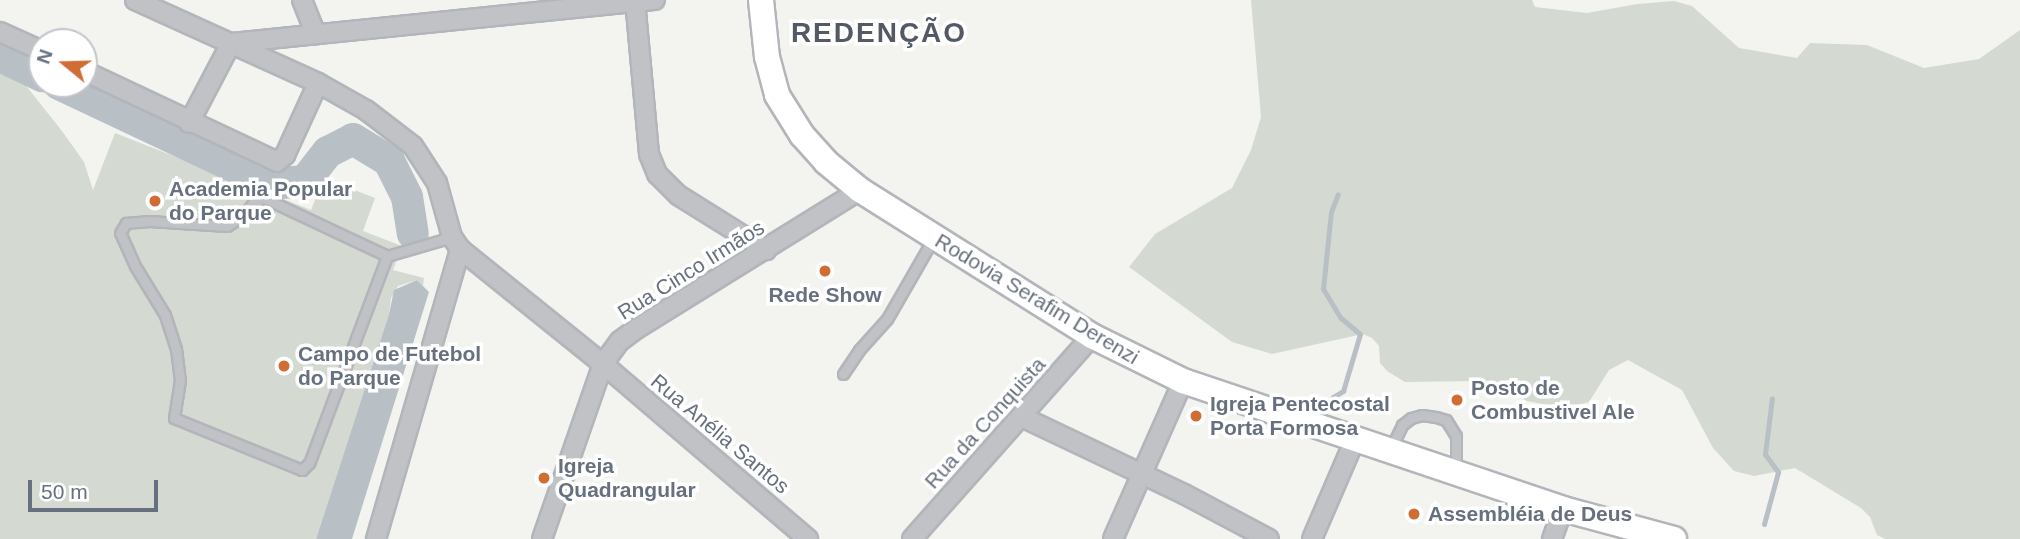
<!DOCTYPE html>
<meta charset="utf-8">
<style>
body{margin:0}
#map{position:relative;width:2020px;height:539px;overflow:hidden;background:#f3f4f0;font-family:Arial,sans-serif}
div>[style]{position:absolute}
[style*='--x']{left:calc(var(--x)*1px);top:calc(var(--y)*1px);width:calc(var(--w)*1px);rotate:calc(var(--a)*1deg)}
.green>*{inset:0;background:#d4dad2}
.water>*{inset:0;background:#b8c0c5}
.stream>*{height:5px;margin:-2.5px;padding:0 2.5px;transform-origin:2.5px;border-radius:2.5px;background:#b8c0c5}
.river>*{height:32px;margin:-16px;padding:0 16px;transform-origin:16px;border-radius:16px;background:#b8c0c5}
.roads{filter:drop-shadow(2px 0 #b2b5ba) drop-shadow(-2px 0 #b2b5ba) drop-shadow(0 2px #b2b5ba) drop-shadow(0 -2px #b2b5ba)}
.lane>*{height:9px;margin:-4.5px;padding:0 4.5px;transform-origin:4.5px;border-radius:4.5px;background:#c0c2c5}
.street>*{height:18px;margin:-9px;padding:0 9px;transform-origin:9px;border-radius:9px;background:#c0c2c5}
.secondary>*{height:24px;margin:-12px;padding:0 12px;transform-origin:12px;border-radius:12px;background:#fff}
.dots>*{width:19px;height:19px;translate:-50% -50%;box-sizing:border-box;border:4px solid #fff;border-radius:50%}
span{translate:-50% -50%;white-space:nowrap;text-align:center;line-height:1.15;-webkit-text-stroke:7px #fff;paint-order:stroke}
.poi-label{font-size:21px;color:#66707e;font-weight:700}
.left{translate:0 -50%;text-align:left}
.street-label{font-size:21px;color:#66707e}
.district-label{font-size:28px;color:#535a64;font-weight:700;letter-spacing:2px}
.north{position:absolute;left:28px;top:28px;width:70px;height:70px;box-sizing:border-box;background:#fff;border:2px solid #c2c6cb;border-radius:50%;rotate:289deg;font-size:19px;font-weight:700;line-height:28px;text-align:center;color:#66707e}
.north::after{content:'';display:block;margin:auto;width:24px;height:32px;background:#cf6d35;clip-path:polygon(50% 0,100% 100%,50% 72%,0 100%)}
.scale{position:absolute;left:28px;top:480px;width:130px;height:32px;box-sizing:border-box;border:4px solid #66707e;border-top:0;padding-left:9px;font-size:21px;line-height:24px;white-space:nowrap;color:#66707e;-webkit-text-stroke:5px #fff;paint-order:stroke}
</style>
<div id="map">
<div class="green">
<i style="clip-path:polygon(1251px 0,1532px 0,1535px 7px,1587px 13px,1637px 4px,1674px 1px,1692px 6px,1739px 48px,1797px 58px,1810px 43px,1867px 45px,1924px 68px,1979px 59px,2020px 30px,2020px 539px,1885px 539px,1877px 535px,1870px 517px,1861px 508px,1795px 468px,1754px 476px,1734px 471px,1713px 448px,1682px 390px,1628px 360px,1609px 370px,1589px 402px,1564px 408px,1527px 401px,1499px 387px,1478px 381px,1405px 382px,1387px 371px,1380px 363px,1379px 346px,1372px 338px,1363px 334px,1272px 354px,1232px 342px,1129px 267px,1155px 234px,1232px 188px,1251px 150px,1261px 117px)"></i>
<i style="clip-path:polygon(0 53px,62px 131px,84px 162px,93px 190px,115px 133px,311px 210px,324px 178px,375px 198px,363px 231px,402px 246px,393px 270px,424px 278px,423px 286px,417px 280px,398px 286px,391px 298px,389px 314px,316px 539px,0 539px)"></i>
</div>
<div class="water">
<i style="clip-path:polygon(417px 280px,429px 292px,352px 539px,316px 539px,389px 314px,394px 290px)"></i>
</div>
<div class="stream">
<i style="--x:1333;--y:397;--w:12;--a:-31"></i>
<i style="--x:1343;--y:391;--w:59;--a:-73.4"></i>
<i style="--x:1360;--y:334;--w:26;--a:-140"></i>
<i style="--x:1340;--y:317;--w:33;--a:-121"></i>
<i style="--x:1323;--y:289;--w:77;--a:-84.1"></i>
<i style="--x:1331;--y:212;--w:19;--a:-69"></i>
<i style="--x:1764;--y:524;--w:54;--a:-74.9"></i>
<i style="--x:1778;--y:472;--w:22;--a:-126"></i>
<i style="--x:1765;--y:454;--w:56;--a:-82.9"></i>
</div>
<div class="river">
<i style="--x:0;--y:56;--w:47;--a:25.5"></i>
<i style="--x:59;--y:84;--w:234;--a:25.3"></i>
<i style="--x:271;--y:184;--w:34;--a:-5"></i>
<i style="--x:305;--y:181;--w:37;--a:-52"></i>
<i style="--x:328;--y:152;--w:28;--a:-27"></i>
<i style="--x:353;--y:139;--w:42;--a:31.4"></i>
<i style="--x:389;--y:161;--w:40;--a:63.4"></i>
<i style="--x:407;--y:197;--w:37;--a:81"></i>
</div>
<div class="roads">
<div class="lane">
<i style="--x:387;--y:256;--w:221;--a:110.6"></i>
<i style="--x:309;--y:463;--w:10;--a:135"></i>
<i style="--x:302;--y:470;--w:138;--a:-157.9"></i>
<i style="--x:174;--y:418;--w:37;--a:-81"></i>
<i style="--x:180;--y:381;--w:32;--a:-97"></i>
<i style="--x:176;--y:349;--w:36;--a:-108"></i>
<i style="--x:165;--y:315;--w:57;--a:-121.5"></i>
<i style="--x:135;--y:266;--w:36;--a:-114"></i>
<i style="--x:120;--y:233;--w:12;--a:-59"></i>
<i style="--x:126;--y:223;--w:23;--a:-5"></i>
<i style="--x:149;--y:221;--w:78;--a:3.7"></i>
<i style="--x:227;--y:226;--w:19;--a:-32"></i>
<i style="--x:243;--y:216;--w:18;--a:-52"></i>
<i style="--x:254;--y:202;--w:11;--a:-22"></i>
<i style="--x:264;--y:198;--w:136;--a:25.2"></i>
<i style="--x:387;--y:256;--w:68;--a:-16.3"></i>
<i style="--x:843;--y:374;--w:29;--a:-56"></i>
<i style="--x:859;--y:350;--w:42;--a:-47.9"></i>
<i style="--x:887;--y:319;--w:92;--a:-60.1"></i>
<i style="--x:1390;--y:450;--w:28;--a:-64"></i>
<i style="--x:1402;--y:425;--w:11;--a:-38"></i>
<i style="--x:1411;--y:418;--w:11;--a:-15"></i>
<i style="--x:1422;--y:415;--w:14;--a:8"></i>
<i style="--x:1436;--y:417;--w:10;--a:17"></i>
<i style="--x:1446;--y:420;--w:19;--a:58"></i>
<i style="--x:1456;--y:436;--w:35;--a:90"></i>
</div>
<div class="street">
<i style="--x:135;--y:0;--w:201;--a:24.4"></i>
<i style="--x:318;--y:83;--w:55;--a:29.4"></i>
<i style="--x:366;--y:110;--w:59;--a:37.5"></i>
<i style="--x:413;--y:146;--w:44;--a:57"></i>
<i style="--x:437;--y:183;--w:56;--a:74.5"></i>
<i style="--x:452;--y:237;--w:14;--a:56"></i>
<i style="--x:460;--y:249;--w:184;--a:38.8"></i>
<i style="--x:603;--y:364;--w:270;--a:40.5"></i>
<i style="--x:302;--y:0;--w:37;--a:68"></i>
<i style="--x:635;--y:0;--w:155;--a:84.8"></i>
<i style="--x:649;--y:154;--w:22;--a:68"></i>
<i style="--x:657;--y:174;--w:30;--a:45"></i>
<i style="--x:678;--y:195;--w:104;--a:32"></i>
<i style="--x:0;--y:32;--w:46;--a:24.3"></i>
<i style="--x:231;--y:43;--w:426;--a:-5.8"></i>
<i style="--x:84;--y:71;--w:213;--a:25.2"></i>
<i style="--x:277;--y:162;--w:11;--a:-41"></i>
<i style="--x:285;--y:155;--w:79;--a:-65.4"></i>
<i style="--x:189;--y:123;--w:90;--a:-62.3"></i>
<i style="--x:1022;--y:417;--w:179;--a:25.4"></i>
<i style="--x:1184;--y:494;--w:96;--a:27.9"></i>
<i style="--x:376;--y:539;--w:302;--a:-73.8"></i>
<i style="--x:542;--y:539;--w:185;--a:-70.8"></i>
<i style="--x:603;--y:364;--w:29;--a:-54"></i>
<i style="--x:620;--y:341;--w:20;--a:-37"></i>
<i style="--x:636;--y:329;--w:264;--a:-31.8"></i>
<i style="--x:912;--y:539;--w:271;--a:-48.4"></i>
<i style="--x:1113;--y:539;--w:173;--a:-66.1"></i>
<i style="--x:1312;--y:539;--w:109;--a:-66.7"></i>
<i style="--x:1552;--y:539;--w:32;--a:-70"></i>
</div>
<div class="secondary">
<i style="--x:761;--y:0;--w:57;--a:84"></i>
<i style="--x:767;--y:57;--w:39;--a:75"></i>
<i style="--x:777;--y:95;--w:47;--a:58"></i>
<i style="--x:802;--y:135;--w:36;--a:48"></i>
<i style="--x:826;--y:162;--w:44;--a:39.5"></i>
<i style="--x:860;--y:190;--w:274;--a:32.2"></i>
<i style="--x:1092;--y:336;--w:102;--a:26.3"></i>
<i style="--x:1183;--y:381;--w:401;--a:18.6"></i>
<i style="--x:1563;--y:509;--w:115;--a:15.1"></i>
</div>
</div>
<div class="dots">
<i style="left:155px;top:201px;background:#cf6d35"></i>
<i style="left:825px;top:271px;background:#cf6d35"></i>
<i style="left:284px;top:366px;background:#cf6d35"></i>
<i style="left:1457px;top:400px;background:#cf6d35"></i>
<i style="left:1196px;top:416px;background:#cf6d35"></i>
<i style="left:544px;top:478px;background:#cf6d35"></i>
<i style="left:1414px;top:514px;background:#cf6d35"></i>
</div>
<div class="poi-label">
<span class="left" style="left:169px;top:201px">Academia Popular<br>do Parque</span>
<span style="left:825px;top:295px">Rede Show</span>
<span class="left" style="left:298px;top:366px">Campo de Futebol<br>do Parque</span>
<span class="left" style="left:1471px;top:400px">Posto de<br>Combustivel Ale</span>
<span class="left" style="left:1210px;top:416px">Igreja Pentecostal<br>Porta Formosa</span>
<span class="left" style="left:558px;top:478px">Igreja<br>Quadrangular</span>
<span class="left" style="left:1428px;top:514px">Assembléia de Deus</span>
</div>
<div class="street-label">
<span style="left:691px;top:270px;rotate:-32deg">Rua Cinco Irmãos</span>
<span style="left:1037px;top:299px;rotate:31deg">Rodovia Serafim Derenzi</span>
<span style="left:985px;top:423px;rotate:-48deg">Rua da Conquista</span>
<span style="left:720px;top:434px;rotate:40deg">Rua Anélia Santos</span>
</div>
<div class="district-label">
<span style="left:879px;top:33px">REDENÇÃO</span>
</div>
<div class="north">N</div>
<div class="scale">50 m</div>
</div>
